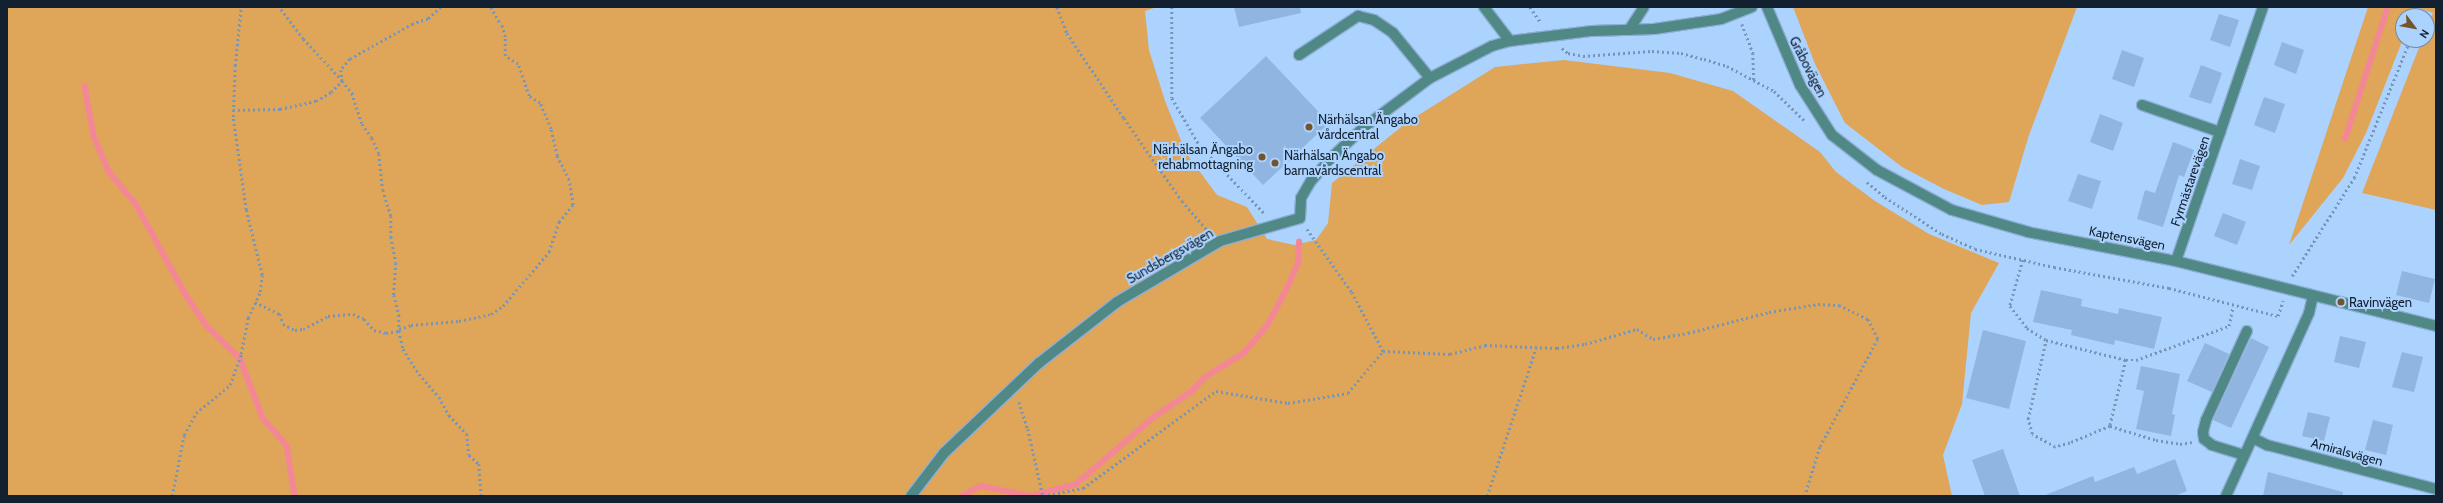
<!DOCTYPE html>
<meta charset="utf-8">
<style>
body{margin:0}
#map{position:relative;width:2443px;height:503px;overflow:hidden;background:#acd2fe;font-family:Cabin,sans-serif}
div>[style]{position:absolute}
[style*='--x']{left:calc(var(--x)*1px);top:calc(var(--y)*1px);width:calc(var(--w)*1px);rotate:calc(var(--a)*1deg)}
.green>*{inset:0;background:#dfa558}
.stream>*{height:5.5px;margin:-2.75px;padding:0 2.75px;transform-origin:2.75px;border-radius:2.75px;background:#f48796}
.building>*{inset:0;background:#90b5e0}
.path>*{height:2.5px;margin-top:-1.25px;transform-origin:0;background:repeating-linear-gradient(90deg,#7795b7 0 2px,transparent 0 5px)}
.roads{filter:drop-shadow(1px 0 #8daed5) drop-shadow(-1px 0 #8daed5) drop-shadow(0 1px #8daed5) drop-shadow(0 -1px #8daed5)}
.minor>*{height:10px;margin:-5px;padding:0 5px;transform-origin:5px;border-radius:5px;background:#4f8885}
.dots>*{width:11px;height:11px;translate:-50% -50%;box-sizing:border-box;border:2px solid #acd2fe;border-radius:50%}
span{translate:-50% -50%;white-space:nowrap;text-align:center;line-height:1.15;-webkit-text-stroke:4px #acd2fe;paint-order:stroke}
.street-label{font-size:13px;color:#122030}
.poi-label{font-size:13px;color:#122030}
.left{translate:0 -50%;text-align:left}
.right{translate:-100% -50%;text-align:right}
.frame{position:absolute;inset:0;border:8px solid #122030;pointer-events:none}
.north{position:absolute;left:2395px;top:8px;width:40px;height:40px;box-sizing:border-box;background:#acd2fe;border:1px solid #6e8bac;border-radius:50%;rotate:122deg;font-size:11px;font-weight:700;line-height:16px;text-align:center;color:#122030}
.north::after{content:'';display:block;margin:auto;width:14px;height:18px;background:#74542a;clip-path:polygon(50% 0,100% 100%,50% 72%,0 100%)}
</style>
<div id="map">
<div class="green">
<i style="clip-path:polygon(7px 7px,1157px 7px,1145px 11px,1149px 50px,1165px 101px,1186px 153px,1217px 195px,1247px 207px,1267px 239px,1294px 245px,1316px 240px,1328px 223px,1332px 183px,1406px 123px,1495px 67px,1564px 60px,1670px 73px,1733px 91px,1820px 152px,1836px 172px,1875px 201px,1929px 234px,1999px 263px,1971px 313px,1962px 404px,1943px 455px,1952px 496px,7px 496px)"></i>
<i style="clip-path:polygon(1793px 7px,2077px 7px,2029px 135px,2009px 202px,1982px 205px,1944px 189px,1902px 167px,1845px 123px,1815px 64px)"></i>
<i style="clip-path:polygon(2368px 7px,2416px 7px,2412px 16px,2403px 16px,2403px 39px,2366px 133px,2343px 178px,2289px 245px)"></i>
<i style="clip-path:polygon(2416px 7px,2436px 7px,2436px 210px,2362px 193px,2422px 40px,2427px 40px,2427px 28px,2433px 13px)"></i>
</div>
<div class="stream">
<i style="--x:85;--y:86;--w:51;--a:79.8"></i>
<i style="--x:94;--y:136;--w:39;--a:67"></i>
<i style="--x:109;--y:172;--w:42;--a:49.8"></i>
<i style="--x:136;--y:204;--w:104;--a:61.2"></i>
<i style="--x:186;--y:295;--w:37;--a:56"></i>
<i style="--x:207;--y:326;--w:46;--a:44.1"></i>
<i style="--x:240;--y:358;--w:64;--a:69"></i>
<i style="--x:263;--y:418;--w:37;--a:49"></i>
<i style="--x:287;--y:446;--w:51;--a:80.9"></i>
<i style="--x:2345;--y:139;--w:139;--a:-72"></i>
<i style="--x:962;--y:496;--w:21;--a:-28"></i>
<i style="--x:981;--y:486;--w:50;--a:11.5"></i>
<i style="--x:1031;--y:496;--w:47;--a:-14.9"></i>
<i style="--x:1076;--y:484;--w:103;--a:-40.7"></i>
<i style="--x:1154;--y:417;--w:46;--a:-34.4"></i>
<i style="--x:1192;--y:391;--w:19;--a:-47"></i>
<i style="--x:1205;--y:377;--w:46;--a:-31.6"></i>
<i style="--x:1244;--y:353;--w:35;--a:-50"></i>
<i style="--x:1267;--y:326;--w:43;--a:-62.2"></i>
<i style="--x:1287;--y:288;--w:27;--a:-66"></i>
<i style="--x:1298;--y:263;--w:21;--a:-87"></i>
</div>
<div class="building">
<i style="clip-path:polygon(1234px 7px,1300px 7px,1301px 13px,1239px 27px)"></i>
<i style="clip-path:polygon(2219px 14px,2239px 20px,2230px 47px,2210px 40px)"></i>
<i style="clip-path:polygon(2282px 42px,2304px 50px,2296px 74px,2274px 65px)"></i>
<i style="clip-path:polygon(2122px 50px,2144px 58px,2134px 87px,2112px 79px)"></i>
<i style="clip-path:polygon(1266px 56px,1329px 123px,1263px 185px,1200px 118px)"></i>
<i style="clip-path:polygon(2201px 65px,2222px 73px,2211px 104px,2189px 97px)"></i>
<i style="clip-path:polygon(2264px 97px,2285px 104px,2275px 133px,2254px 125px)"></i>
<i style="clip-path:polygon(2100px 114px,2123px 123px,2113px 151px,2090px 142px)"></i>
<i style="clip-path:polygon(2173px 142px,2194px 150px,2184px 177px,2179px 175px,2163px 227px,2137px 219px,2145px 190px,2155px 193px)"></i>
<i style="clip-path:polygon(2240px 159px,2260px 166px,2252px 190px,2232px 184px)"></i>
<i style="clip-path:polygon(2078px 174px,2101px 181px,2092px 209px,2068px 201px)"></i>
<i style="clip-path:polygon(2223px 213px,2246px 222px,2237px 245px,2214px 236px)"></i>
<i style="clip-path:polygon(2402px 271px,2435px 279px,2429px 303px,2396px 295px)"></i>
<i style="clip-path:polygon(2041px 290px,2082px 299px,2081px 306px,2118px 314px,2119px 308px,2162px 317px,2154px 349px,2115px 340px,2114px 345px,2071px 335px,2072px 330px,2033px 322px)"></i>
<i style="clip-path:polygon(1983px 330px,2026px 341px,2009px 409px,1966px 398px)"></i>
<i style="clip-path:polygon(2340px 336px,2366px 342px,2359px 368px,2334px 362px)"></i>
<i style="clip-path:polygon(2251px 338px,2269px 347px,2231px 428px,2213px 420px)"></i>
<i style="clip-path:polygon(2205px 343px,2229px 354px,2212px 392px,2187px 381px)"></i>
<i style="clip-path:polygon(2402px 352px,2423px 357px,2414px 392px,2392px 387px)"></i>
<i style="clip-path:polygon(2141px 366px,2180px 374px,2172px 414px,2175px 415px,2171px 436px,2136px 429px,2144px 391px,2136px 389px)"></i>
<i style="clip-path:polygon(2308px 412px,2330px 417px,2324px 441px,2302px 436px)"></i>
<i style="clip-path:polygon(2373px 420px,2393px 425px,2386px 455px,2365px 450px)"></i>
<i style="clip-path:polygon(2003px 449px,2020px 496px,1985px 496px,1972px 460px)"></i>
<i style="clip-path:polygon(2175px 459px,2187px 491px,2175px 496px,2043px 496px,2093px 476px,2095px 482px,2134px 467px,2137px 474px)"></i>
<i style="clip-path:polygon(2268px 472px,2343px 492px,2342px 496px,2263px 496px)"></i>
</div>
<div class="path">
<i style="--x:441;--y:7;--w:18;--a:137"></i>
<i style="--x:428;--y:19;--w:16;--a:162"></i>
<i style="--x:413;--y:24;--w:72;--a:150.9"></i>
<i style="--x:350;--y:59;--w:14;--a:129"></i>
<i style="--x:341;--y:70;--w:11;--a:85"></i>
<i style="--x:342;--y:81;--w:16;--a:50"></i>
<i style="--x:352;--y:93;--w:33;--a:72"></i>
<i style="--x:362;--y:124;--w:17;--a:54"></i>
<i style="--x:372;--y:138;--w:17;--a:66"></i>
<i style="--x:379;--y:154;--w:36;--a:84"></i>
<i style="--x:383;--y:190;--w:27;--a:73"></i>
<i style="--x:391;--y:216;--w:21;--a:90"></i>
<i style="--x:391;--y:237;--w:26;--a:79"></i>
<i style="--x:396;--y:263;--w:32;--a:94"></i>
<i style="--x:394;--y:295;--w:21;--a:76"></i>
<i style="--x:399;--y:315;--w:16;--a:90"></i>
<i style="--x:399;--y:331;--w:18;--a:77"></i>
<i style="--x:403;--y:349;--w:30;--a:57"></i>
<i style="--x:419;--y:374;--w:30;--a:49"></i>
<i style="--x:439;--y:397;--w:21;--a:61"></i>
<i style="--x:449;--y:415;--w:26;--a:47"></i>
<i style="--x:467;--y:434;--w:21;--a:85"></i>
<i style="--x:469;--y:455;--w:13;--a:42"></i>
<i style="--x:479;--y:464;--w:32;--a:86"></i>
<i style="--x:491;--y:7;--w:20;--a:60"></i>
<i style="--x:1057;--y:7;--w:28;--a:69"></i>
<i style="--x:1067;--y:33;--w:102;--a:56.2"></i>
<i style="--x:1124;--y:118;--w:101;--a:55.1"></i>
<i style="--x:1182;--y:201;--w:41;--a:48.9"></i>
<i style="--x:1172;--y:7;--w:91;--a:90"></i>
<i style="--x:1172;--y:98;--w:56;--a:59.7"></i>
<i style="--x:1200;--y:146;--w:93;--a:46.3"></i>
<i style="--x:1530;--y:7;--w:19;--a:55"></i>
<i style="--x:2418;--y:16;--w:9;--a:-72"></i>
<i style="--x:1742;--y:24;--w:31;--a:69"></i>
<i style="--x:1753;--y:53;--w:27;--a:88"></i>
<i style="--x:1562;--y:48;--w:8;--a:40"></i>
<i style="--x:1568;--y:53;--w:15;--a:11"></i>
<i style="--x:1583;--y:56;--w:69;--a:-4.1"></i>
<i style="--x:1652;--y:51;--w:29;--a:4"></i>
<i style="--x:1681;--y:53;--w:24;--a:15"></i>
<i style="--x:1704;--y:59;--w:24;--a:17"></i>
<i style="--x:1727;--y:66;--w:53;--a:28"></i>
<i style="--x:1774;--y:91;--w:42;--a:44"></i>
<i style="--x:233;--y:110;--w:47;--a:-1.2"></i>
<i style="--x:280;--y:109;--w:37;--a:-13"></i>
<i style="--x:316;--y:101;--w:17;--a:-31"></i>
<i style="--x:331;--y:92;--w:16;--a:-45"></i>
<i style="--x:342;--y:81;--w:57;--a:-132.9"></i>
<i style="--x:303;--y:39;--w:40;--a:-127"></i>
<i style="--x:1867;--y:182;--w:23;--a:40"></i>
<i style="--x:1885;--y:197;--w:68;--a:33"></i>
<i style="--x:1942;--y:234;--w:36;--a:24"></i>
<i style="--x:1975;--y:249;--w:81;--a:12.8"></i>
<i style="--x:2054;--y:267;--w:117;--a:10.3"></i>
<i style="--x:2169;--y:288;--w:113;--a:14.4"></i>
<i style="--x:2278;--y:316;--w:16;--a:-72"></i>
<i style="--x:1307;--y:229;--w:77;--a:54.5"></i>
<i style="--x:1352;--y:292;--w:67;--a:62.3"></i>
<i style="--x:1383;--y:351;--w:67;--a:2.6"></i>
<i style="--x:1450;--y:354;--w:36;--a:-14"></i>
<i style="--x:1485;--y:345;--w:72;--a:2.4"></i>
<i style="--x:1557;--y:348;--w:28;--a:-8"></i>
<i style="--x:1585;--y:344;--w:54;--a:-16.1"></i>
<i style="--x:1637;--y:329;--w:19;--a:32"></i>
<i style="--x:1653;--y:339;--w:36;--a:-10"></i>
<i style="--x:1688;--y:333;--w:84;--a:-14.5"></i>
<i style="--x:1769;--y:312;--w:50;--a:-9.3"></i>
<i style="--x:1818;--y:304;--w:21;--a:3"></i>
<i style="--x:1839;--y:305;--w:32;--a:26"></i>
<i style="--x:1868;--y:319;--w:22;--a:63"></i>
<i style="--x:1878;--y:339;--w:123;--a:118.2"></i>
<i style="--x:1820;--y:447;--w:51;--a:107"></i>
<i style="--x:2023;--y:260;--w:48;--a:105.8"></i>
<i style="--x:2010;--y:306;--w:28;--a:52"></i>
<i style="--x:2027;--y:328;--w:22;--a:32"></i>
<i style="--x:2292;--y:276;--w:116;--a:-57.7"></i>
<i style="--x:2354;--y:178;--w:149;--a:-67.9"></i>
<i style="--x:255;--y:302;--w:28;--a:26"></i>
<i style="--x:280;--y:314;--w:10;--a:73"></i>
<i style="--x:283;--y:324;--w:13;--a:27"></i>
<i style="--x:295;--y:330;--w:8;--a:-7"></i>
<i style="--x:303;--y:329;--w:28;--a:-27"></i>
<i style="--x:328;--y:316;--w:25;--a:-5"></i>
<i style="--x:353;--y:314;--w:12;--a:24"></i>
<i style="--x:364;--y:319;--w:15;--a:48"></i>
<i style="--x:374;--y:330;--w:12;--a:14"></i>
<i style="--x:386;--y:333;--w:13;--a:-9"></i>
<i style="--x:399;--y:329;--w:13;--a:-18"></i>
<i style="--x:411;--y:325;--w:48;--a:-4.8"></i>
<i style="--x:459;--y:321;--w:33;--a:-12"></i>
<i style="--x:491;--y:314;--w:14;--a:-34"></i>
<i style="--x:503;--y:306;--w:71;--a:-49.6"></i>
<i style="--x:549;--y:252;--w:32;--a:-72"></i>
<i style="--x:559;--y:222;--w:22;--a:-51"></i>
<i style="--x:573;--y:205;--w:25;--a:-99"></i>
<i style="--x:569;--y:180;--w:27;--a:-117"></i>
<i style="--x:557;--y:156;--w:28;--a:-103"></i>
<i style="--x:551;--y:129;--w:28;--a:-113"></i>
<i style="--x:540;--y:103;--w:13;--a:-148"></i>
<i style="--x:529;--y:96;--w:34;--a:-109"></i>
<i style="--x:518;--y:64;--w:15;--a:-148"></i>
<i style="--x:505;--y:56;--w:19;--a:-90"></i>
<i style="--x:505;--y:37;--w:15;--a:-106"></i>
<i style="--x:2126;--y:360;--w:68;--a:103.6"></i>
<i style="--x:2110;--y:426;--w:43;--a:157"></i>
<i style="--x:2070;--y:443;--w:16;--a:165"></i>
<i style="--x:2055;--y:447;--w:26;--a:-151"></i>
<i style="--x:2032;--y:434;--w:16;--a:-105"></i>
<i style="--x:2028;--y:419;--w:81;--a:-77.2"></i>
<i style="--x:2046;--y:340;--w:82;--a:14"></i>
<i style="--x:2126;--y:360;--w:10;--a:0"></i>
<i style="--x:2136;--y:360;--w:99;--a:-20.1"></i>
<i style="--x:2229;--y:326;--w:20;--a:-79"></i>
<i style="--x:1019;--y:402;--w:28;--a:72"></i>
<i style="--x:1028;--y:429;--w:69;--a:77.4"></i>
<i style="--x:2110;--y:426;--w:48;--a:16.9"></i>
<i style="--x:2156;--y:440;--w:24;--a:9"></i>
<i style="--x:2180;--y:444;--w:12;--a:-9"></i>
<i style="--x:172;--y:496;--w:62;--a:-78.9"></i>
<i style="--x:184;--y:435;--w:25;--a:-61"></i>
<i style="--x:196;--y:413;--w:44;--a:-39.5"></i>
<i style="--x:230;--y:385;--w:33;--a:-70"></i>
<i style="--x:241;--y:354;--w:37;--a:-79"></i>
<i style="--x:248;--y:318;--w:29;--a:-65"></i>
<i style="--x:260;--y:292;--w:17;--a:-83"></i>
<i style="--x:262;--y:275;--w:67;--a:-103.8"></i>
<i style="--x:246;--y:210;--w:94;--a:-98"></i>
<i style="--x:233;--y:117;--w:51;--a:-87.8"></i>
<i style="--x:235;--y:66;--w:59;--a:-84.2"></i>
<i style="--x:1043;--y:496;--w:41;--a:-11.3"></i>
<i style="--x:1083;--y:488;--w:165;--a:-36.1"></i>
<i style="--x:1216;--y:391;--w:73;--a:9.5"></i>
<i style="--x:1288;--y:403;--w:61;--a:-9.5"></i>
<i style="--x:1348;--y:393;--w:55;--a:-50.2"></i>
<i style="--x:1487;--y:496;--w:156;--a:-71.7"></i>
</div>
<div class="roads">
<div class="minor">
<i style="--x:1484;--y:7;--w:43;--a:52.6"></i>
<i style="--x:1767;--y:7;--w:85;--a:67.1"></i>
<i style="--x:1800;--y:85;--w:59;--a:57.4"></i>
<i style="--x:1832;--y:135;--w:57;--a:37.9"></i>
<i style="--x:1877;--y:170;--w:85;--a:28.1"></i>
<i style="--x:1952;--y:210;--w:79;--a:16.1"></i>
<i style="--x:2028;--y:232;--w:151;--a:11.1"></i>
<i style="--x:2176;--y:261;--w:268;--a:14"></i>
<i style="--x:1629;--y:30;--w:27;--a:-57"></i>
<i style="--x:1299;--y:55;--w:71;--a:-33.5"></i>
<i style="--x:1358;--y:16;--w:16;--a:14"></i>
<i style="--x:1374;--y:20;--w:23;--a:34"></i>
<i style="--x:1393;--y:33;--w:58;--a:50.6"></i>
<i style="--x:2142;--y:105;--w:83;--a:19.1"></i>
<i style="--x:2176;--y:261;--w:268;--a:-71.1"></i>
<i style="--x:2253;--y:438;--w:16;--a:27"></i>
<i style="--x:2267;--y:445;--w:175;--a:14.6"></i>
<i style="--x:2244;--y:455;--w:34;--a:-163"></i>
<i style="--x:2212;--y:445;--w:10;--a:-143"></i>
<i style="--x:2204;--y:439;--w:7;--a:-98"></i>
<i style="--x:2203;--y:432;--w:12;--a:-76"></i>
<i style="--x:2206;--y:420;--w:98;--a:-65.3"></i>
<i style="--x:911;--y:496;--w:54;--a:-52.5"></i>
<i style="--x:944;--y:453;--w:131;--a:-43.5"></i>
<i style="--x:1039;--y:363;--w:99;--a:-38"></i>
<i style="--x:1117;--y:302;--w:120;--a:-30.6"></i>
<i style="--x:1220;--y:241;--w:83;--a:-16"></i>
<i style="--x:1300;--y:218;--w:20;--a:-87"></i>
<i style="--x:1301;--y:198;--w:20;--a:-60"></i>
<i style="--x:1311;--y:181;--w:28;--a:-49"></i>
<i style="--x:1329;--y:160;--w:47;--a:-43.3"></i>
<i style="--x:1363;--y:128;--w:84;--a:-36.7"></i>
<i style="--x:1430;--y:78;--w:70;--a:-27.3"></i>
<i style="--x:1492;--y:46;--w:19;--a:-16"></i>
<i style="--x:1510;--y:41;--w:83;--a:-7"></i>
<i style="--x:1592;--y:31;--w:62;--a:-1.8"></i>
<i style="--x:1654;--y:29;--w:68;--a:-8.5"></i>
<i style="--x:1721;--y:19;--w:33;--a:-21"></i>
<i style="--x:2226;--y:496;--w:201;--a:-65.6"></i>
<i style="--x:2309;--y:313;--w:17;--a:-77"></i>
</div>
</div>
<div class="dots">
<i style="left:1309px;top:127px;background:#74542a"></i>
<i style="left:1262px;top:157px;background:#74542a"></i>
<i style="left:1275px;top:163px;background:#74542a"></i>
<i style="left:2341px;top:302px;background:#74542a"></i>
</div>
<div class="street-label">
<span style="left:1808px;top:67px;rotate:63deg">Gråbovägen</span>
<span style="left:2190px;top:181px;rotate:-71deg">Fyrmästarevägen</span>
<span style="left:2127px;top:238px;rotate:11deg">Kaptensvägen</span>
<span style="left:1170px;top:256px;rotate:-30deg">Sundsbergsvägen</span>
<span style="left:2347px;top:452px;rotate:15deg">Amiralsvägen</span>
</div>
<div class="poi-label">
<span class="left" style="left:1318px;top:127px">Närhälsan Ängabo<br>vårdcentral</span>
<span class="right" style="left:1253px;top:157px">Närhälsan Ängabo<br>rehabmottagning</span>
<span class="left" style="left:1284px;top:163px">Närhälsan Ängabo<br>barnavårdscentral</span>
<span class="left" style="left:2349px;top:302px">Ravinvägen</span>
</div>
<div class="frame"></div>
<div class="north">N</div>
</div>
